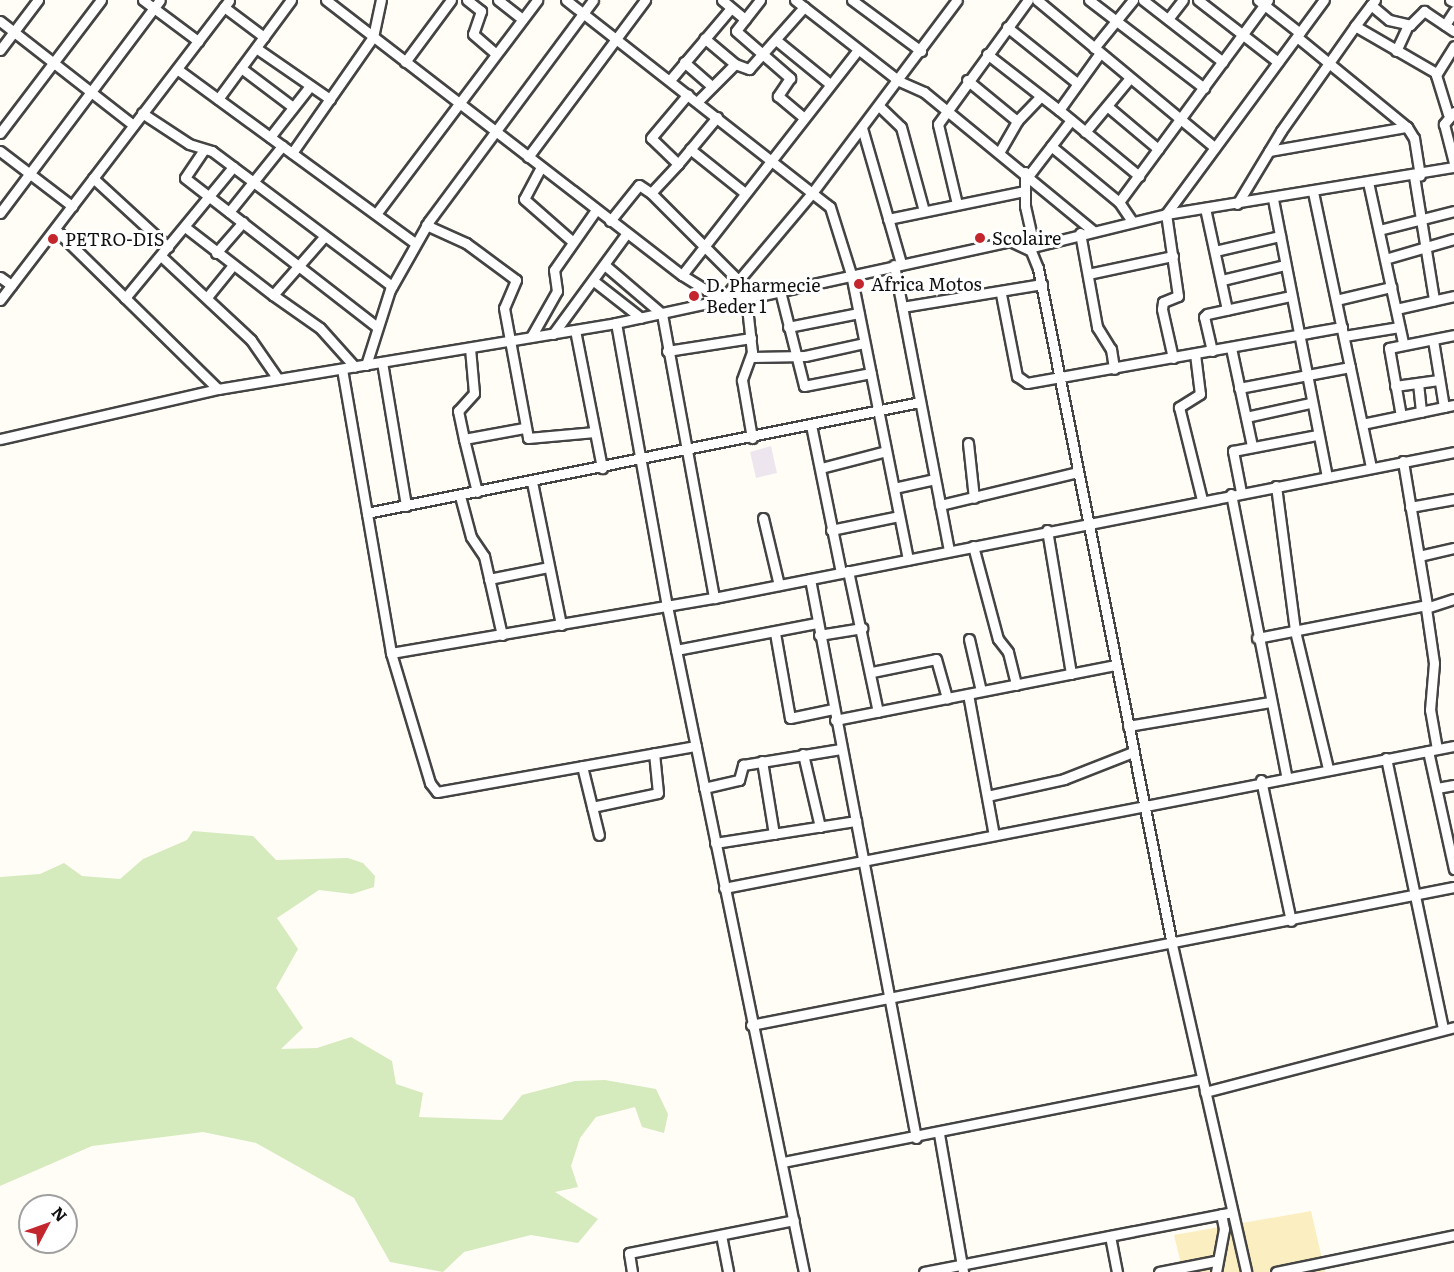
<!DOCTYPE html>
<style>
body{margin:0}
#map{position:relative;width:1454px;height:1272px;overflow:hidden;background:#fffdf5;font-family:Literata,serif}
div>[style]{position:absolute}
[style*='--x']{left:calc(var(--x)*1px);top:calc(var(--y)*1px);width:calc(var(--w)*1px);rotate:calc(var(--a)*1deg)}
.industrial>*{inset:0;background:#eee6ef}
.green>*{inset:0;background:#d5ebbd}
.sand>*{inset:0;background:#fbeec1}
.roads{filter:drop-shadow(2px 0 #444) drop-shadow(-2px 0 #444) drop-shadow(0 2px #444) drop-shadow(0 -2px #444)}
.minor>*{height:9px;margin:-4.5px;padding:0 4.5px;transform-origin:4.5px;border-radius:4.5px;background:#fff}
.dots>*{width:16px;height:16px;translate:-50% -50%;box-sizing:border-box;border:3px solid #fff;border-radius:50%}
span{translate:-50% -50%;white-space:nowrap;text-align:center;line-height:1.15;-webkit-text-stroke:6px #fff;paint-order:stroke}
.poi-label{font-size:18px;color:#111}
.left{translate:0 -50%;text-align:left}
.north{position:absolute;left:18px;top:1194px;width:60px;height:60px;box-sizing:border-box;background:#fff;border:2px solid #a0a0a0;border-radius:50%;rotate:49deg;font-size:16px;font-weight:700;line-height:24px;text-align:center;color:#111}
.north::after{content:'';display:block;margin:auto;width:21px;height:27px;background:#c4262e;clip-path:polygon(50% 0,100% 100%,50% 72%,0 100%)}
</style>
<div id="map">
<div class="industrial">
<i style="clip-path:polygon(771px 446px,777px 473px,756px 478px,750px 452px)"></i>
</div>
<div class="green">
<i style="clip-path:polygon(193px 831px,253px 836px,276px 860px,348px 858px,363px 863px,375px 876px,374px 887px,352px 894px,319px 890px,277px 918px,298px 949px,276px 988px,303px 1028px,281px 1049px,317px 1048px,351px 1037px,392px 1061px,396px 1084px,423px 1093px,419px 1117px,502px 1120px,522px 1095px,575px 1081px,605px 1080px,656px 1089px,668px 1114px,664px 1133px,642px 1127px,635px 1107px,596px 1117px,580px 1138px,571px 1166px,578px 1187px,555px 1192px,598px 1219px,578px 1243px,531px 1235px,464px 1252px,443px 1272px,390px 1262px,354px 1198px,256px 1143px,203px 1132px,92px 1146px,0 1186px,0 877px,40px 874px,64px 863px,82px 876px,120px 879px,143px 859px,187px 840px)"></i>
</div>
<div class="sand">
<i style="clip-path:polygon(1311px 1211px,1325px 1272px,1183px 1272px,1174px 1235px)"></i>
</div>
<div class="roads">
<div class="minor">
<i style="--x:143;--y:0;--w:69;--a:36.7"></i>
<i style="--x:326;--y:0;--w:450;--a:37.7"></i>
<i style="--x:682;--y:275;--w:47;--a:32"></i>
<i style="--x:722;--y:300;--w:41;--a:-7"></i>
<i style="--x:763;--y:295;--w:253;--a:-12.3"></i>
<i style="--x:1010;--y:241;--w:23;--a:25"></i>
<i style="--x:1031;--y:251;--w:18;--a:68"></i>
<i style="--x:1038;--y:268;--w:690;--a:78.8"></i>
<i style="--x:1172;--y:945;--w:335;--a:77.2"></i>
<i style="--x:467;--y:0;--w:18;--a:38"></i>
<i style="--x:481;--y:11;--w:24;--a:109"></i>
<i style="--x:473;--y:34;--w:30;--a:41"></i>
<i style="--x:498;--y:0;--w:31;--a:38"></i>
<i style="--x:566;--y:0;--w:335;--a:38.1"></i>
<i style="--x:830;--y:207;--w:70;--a:72.6"></i>
<i style="--x:851;--y:274;--w:291;--a:78.7"></i>
<i style="--x:722;--y:0;--w:30;--a:40"></i>
<i style="--x:760;--y:0;--w:39;--a:128"></i>
<i style="--x:736;--y:31;--w:72;--a:41"></i>
<i style="--x:790;--y:78;--w:22;--a:124"></i>
<i style="--x:778;--y:96;--w:34;--a:40"></i>
<i style="--x:795;--y:0;--w:132;--a:37.9"></i>
<i style="--x:899;--y:81;--w:27;--a:24"></i>
<i style="--x:924;--y:92;--w:217;--a:39.4"></i>
<i style="--x:852;--y:0;--w:86;--a:36.5"></i>
<i style="--x:1037;--y:0;--w:231;--a:39.7"></i>
<i style="--x:1089;--y:0;--w:145;--a:37.4"></i>
<i style="--x:1143;--y:0;--w:101;--a:37.8"></i>
<i style="--x:1198;--y:0;--w:101;--a:37.8"></i>
<i style="--x:1258;--y:0;--w:53;--a:38.2"></i>
<i style="--x:1375;--y:0;--w:6;--a:129"></i>
<i style="--x:1371;--y:5;--w:23;--a:40"></i>
<i style="--x:1389;--y:20;--w:22;--a:13"></i>
<i style="--x:1410;--y:25;--w:20;--a:-45"></i>
<i style="--x:1424;--y:11;--w:36;--a:34"></i>
<i style="--x:1450;--y:0;--w:4;--a:27"></i>
<i style="--x:224;--y:7;--w:50;--a:36.9"></i>
<i style="--x:1168;--y:19;--w:24;--a:-52"></i>
<i style="--x:0;--y:21;--w:169;--a:38"></i>
<i style="--x:1445;--y:25;--w:17;--a:-57"></i>
<i style="--x:1355;--y:26;--w:26;--a:-53"></i>
<i style="--x:1007;--y:27;--w:90;--a:38.7"></i>
<i style="--x:1297;--y:37;--w:142;--a:39.3"></i>
<i style="--x:1407;--y:127;--w:13;--a:58"></i>
<i style="--x:1414;--y:138;--w:38;--a:81"></i>
<i style="--x:776;--y:40;--w:70;--a:39.2"></i>
<i style="--x:256;--y:48;--w:90;--a:34.6"></i>
<i style="--x:1094;--y:48;--w:62;--a:-50.9"></i>
<i style="--x:0;--y:50;--w:63;--a:-52.8"></i>
<i style="--x:1396;--y:51;--w:29;--a:-65"></i>
<i style="--x:1100;--y:53;--w:70;--a:125.7"></i>
<i style="--x:1059;--y:110;--w:104;--a:39.5"></i>
<i style="--x:987;--y:54;--w:91;--a:37.9"></i>
<i style="--x:405;--y:62;--w:77;--a:-53.4"></i>
<i style="--x:684;--y:62;--w:37;--a:41"></i>
<i style="--x:735;--y:64;--w:15;--a:20"></i>
<i style="--x:749;--y:69;--w:83;--a:-48.4"></i>
<i style="--x:241;--y:68;--w:65;--a:36.9"></i>
<i style="--x:177;--y:69;--w:295;--a:36.2"></i>
<i style="--x:670;--y:80;--w:94;--a:-49.7"></i>
<i style="--x:967;--y:80;--w:65;--a:39.4"></i>
<i style="--x:218;--y:99;--w:123;--a:-53.6"></i>
<i style="--x:698;--y:101;--w:52;--a:-45"></i>
<i style="--x:735;--y:64;--w:40;--a:-140"></i>
<i style="--x:879;--y:106;--w:30;--a:44"></i>
<i style="--x:901;--y:127;--w:87;--a:74.7"></i>
<i style="--x:1107;--y:106;--w:67;--a:40.1"></i>
<i style="--x:1454;--y:112;--w:16;--a:130"></i>
<i style="--x:1444;--y:124;--w:40;--a:75.6"></i>
<i style="--x:142;--y:113;--w:56;--a:33.4"></i>
<i style="--x:189;--y:144;--w:24;--a:17"></i>
<i style="--x:212;--y:151;--w:225;--a:36.9"></i>
<i style="--x:1448;--y:114;--w:41;--a:-107.1"></i>
<i style="--x:1436;--y:75;--w:34;--a:-58"></i>
<i style="--x:862;--y:128;--w:141;--a:73.9"></i>
<i style="--x:1085;--y:132;--w:70;--a:-50.2"></i>
<i style="--x:0;--y:133;--w:167;--a:-52.8"></i>
<i style="--x:270;--y:137;--w:65;--a:-51.9"></i>
<i style="--x:1051;--y:146;--w:88;--a:39.5"></i>
<i style="--x:1119;--y:202;--w:23;--a:56"></i>
<i style="--x:690;--y:149;--w:70;--a:38.7"></i>
<i style="--x:0;--y:151;--w:91;--a:37.4"></i>
<i style="--x:203;--y:151;--w:32;--a:124"></i>
<i style="--x:185;--y:178;--w:242;--a:37.8"></i>
<i style="--x:1000;--y:151;--w:34;--a:-60"></i>
<i style="--x:1017;--y:121;--w:32;--a:-46"></i>
<i style="--x:1269;--y:151;--w:140;--a:-9.9"></i>
<i style="--x:292;--y:153;--w:141;--a:-55.1"></i>
<i style="--x:373;--y:37;--w:38;--a:-78"></i>
<i style="--x:528;--y:157;--w:196;--a:-53.3"></i>
<i style="--x:678;--y:164;--w:61;--a:-50.3"></i>
<i style="--x:541;--y:167;--w:36;--a:118"></i>
<i style="--x:524;--y:199;--w:65;--a:41.3"></i>
<i style="--x:1025;--y:172;--w:34;--a:90"></i>
<i style="--x:1025;--y:206;--w:41;--a:77.3"></i>
<i style="--x:1029;--y:175;--w:69;--a:-52.6"></i>
<i style="--x:1414;--y:176;--w:126;--a:80.8"></i>
<i style="--x:93;--y:178;--w:102;--a:42.6"></i>
<i style="--x:1368;--y:182;--w:165;--a:77.7"></i>
<i style="--x:1313;--y:192;--w:282;--a:78.1"></i>
<i style="--x:651;--y:193;--w:123;--a:45"></i>
<i style="--x:1273;--y:199;--w:282;--a:79"></i>
<i style="--x:1119;--y:202;--w:251;--a:-53.6"></i>
<i style="--x:957;--y:204;--w:82;--a:-103.4"></i>
<i style="--x:938;--y:124;--w:153;--a:-54"></i>
<i style="--x:1237;--y:204;--w:85;--a:-58.9"></i>
<i style="--x:1281;--y:131;--w:128;--a:-54.8"></i>
<i style="--x:1355;--y:26;--w:94;--a:30.1"></i>
<i style="--x:1205;--y:208;--w:104;--a:77.8"></i>
<i style="--x:229;--y:212;--w:85;--a:-51.2"></i>
<i style="--x:0;--y:213;--w:266;--a:-53.1"></i>
<i style="--x:376;--y:214;--w:268;--a:-53"></i>
<i style="--x:888;--y:219;--w:140;--a:-11.6"></i>
<i style="--x:610;--y:221;--w:46;--a:-51.1"></i>
<i style="--x:639;--y:185;--w:14;--a:34"></i>
<i style="--x:651;--y:193;--w:40;--a:-47"></i>
<i style="--x:678;--y:164;--w:37;--a:-136"></i>
<i style="--x:651;--y:138;--w:57;--a:-49.9"></i>
<i style="--x:426;--y:225;--w:44;--a:24.2"></i>
<i style="--x:466;--y:243;--w:62;--a:36.5"></i>
<i style="--x:516;--y:280;--w:30;--a:113"></i>
<i style="--x:504;--y:308;--w:132;--a:79.5"></i>
<i style="--x:528;--y:438;--w:67;--a:-5.1"></i>
<i style="--x:185;--y:227;--w:111;--a:37.7"></i>
<i style="--x:273;--y:295;--w:77;--a:-48.7"></i>
<i style="--x:55;--y:229;--w:228;--a:44.5"></i>
<i style="--x:1379;--y:230;--w:77;--a:-14.2"></i>
<i style="--x:1080;--y:233;--w:96;--a:79.7"></i>
<i style="--x:1097;--y:327;--w:26;--a:58"></i>
<i style="--x:1111;--y:349;--w:20;--a:81"></i>
<i style="--x:1028;--y:248;--w:142;--a:-13.8"></i>
<i style="--x:1166;--y:214;--w:266;--a:-53.6"></i>
<i style="--x:1215;--y:251;--w:67;--a:-13"></i>
<i style="--x:216;--y:253;--w:41;--a:-48.9"></i>
<i style="--x:161;--y:256;--w:123;--a:43"></i>
<i style="--x:251;--y:340;--w:47;--a:55.3"></i>
<i style="--x:1385;--y:259;--w:72;--a:-16.2"></i>
<i style="--x:894;--y:265;--w:290;--a:79.1"></i>
<i style="--x:607;--y:267;--w:72;--a:40.5"></i>
<i style="--x:662;--y:314;--w:289;--a:79.6"></i>
<i style="--x:1088;--y:274;--w:87;--a:-12"></i>
<i style="--x:682;--y:275;--w:284;--a:-52"></i>
<i style="--x:0;--y:277;--w:14;--a:36"></i>
<i style="--x:1222;--y:280;--w:65;--a:-13.4"></i>
<i style="--x:595;--y:282;--w:58;--a:38"></i>
<i style="--x:780;--y:291;--w:98;--a:75.8"></i>
<i style="--x:804;--y:386;--w:68;--a:-11"></i>
<i style="--x:1001;--y:294;--w:84;--a:79"></i>
<i style="--x:1017;--y:376;--w:12;--a:35"></i>
<i style="--x:1027;--y:383;--w:320;--a:-10.1"></i>
<i style="--x:273;--y:295;--w:57;--a:35.1"></i>
<i style="--x:320;--y:328;--w:52;--a:48.1"></i>
<i style="--x:208;--y:296;--w:38;--a:-51"></i>
<i style="--x:125;--y:298;--w:170;--a:-50.5"></i>
<i style="--x:746;--y:298;--w:54;--a:83.7"></i>
<i style="--x:752;--y:352;--w:30;--a:110"></i>
<i style="--x:742;--y:380;--w:59;--a:80.2"></i>
<i style="--x:0;--y:300;--w:377;--a:-52.6"></i>
<i style="--x:1336;--y:300;--w:57;--a:-13.3"></i>
<i style="--x:902;--y:307;--w:142;--a:-9.3"></i>
<i style="--x:1396;--y:309;--w:59;--a:-12.6"></i>
<i style="--x:616;--y:323;--w:288;--a:79.8"></i>
<i style="--x:667;--y:606;--w:680;--a:78.38"></i>
<i style="--x:788;--y:327;--w:72;--a:-11.2"></i>
<i style="--x:575;--y:330;--w:141;--a:78.9"></i>
<i style="--x:553;--y:334;--w:125;--a:-53.8"></i>
<i style="--x:1344;--y:336;--w:56;--a:-9.3"></i>
<i style="--x:531;--y:337;--w:53;--a:-60.5"></i>
<i style="--x:557;--y:291;--w:21;--a:-98"></i>
<i style="--x:554;--y:270;--w:73;--a:-55"></i>
<i style="--x:1433;--y:340;--w:68;--a:80.7"></i>
<i style="--x:1231;--y:348;--w:100;--a:77.9"></i>
<i style="--x:667;--y:351;--w:85;--a:-8.8"></i>
<i style="--x:1212;--y:351;--w:35;--a:-103"></i>
<i style="--x:1204;--y:317;--w:4;--a:-45"></i>
<i style="--x:1207;--y:314;--w:86;--a:-12.1"></i>
<i style="--x:1195;--y:354;--w:40;--a:82.9"></i>
<i style="--x:1200;--y:394;--w:25;--a:148"></i>
<i style="--x:1179;--y:407;--w:96;--a:76.1"></i>
<i style="--x:752;--y:357;--w:53;--a:-1.1"></i>
<i style="--x:805;--y:356;--w:60;--a:-12.4"></i>
<i style="--x:1173;--y:358;--w:50;--a:-102.7"></i>
<i style="--x:1162;--y:309;--w:7;--a:-82"></i>
<i style="--x:1163;--y:302;--w:16;--a:-22"></i>
<i style="--x:1178;--y:296;--w:83;--a:-98.3"></i>
<i style="--x:1166;--y:214;--w:292;--a:-9.3"></i>
<i style="--x:382;--y:362;--w:146;--a:80.5"></i>
<i style="--x:366;--y:365;--w:79;--a:-72.3"></i>
<i style="--x:390;--y:290;--w:79;--a:-60.5"></i>
<i style="--x:429;--y:221;--w:275;--a:-53.4"></i>
<i style="--x:342;--y:369;--w:288;--a:80.2"></i>
<i style="--x:391;--y:653;--w:328;--a:-9.7"></i>
<i style="--x:714;--y:598;--w:754;--a:-11.16"></i>
<i style="--x:1418;--y:383;--w:29;--a:84"></i>
<i style="--x:1395;--y:386;--w:44;--a:-7.8"></i>
<i style="--x:1239;--y:388;--w:113;--a:-10.7"></i>
<i style="--x:1401;--y:416;--w:69;--a:-100"></i>
<i style="--x:1389;--y:348;--w:66;--a:-11.3"></i>
<i style="--x:1246;--y:417;--w:66;--a:-12.3"></i>
<i style="--x:1362;--y:424;--w:94;--a:-11.7"></i>
<i style="--x:811;--y:425;--w:150;--a:78.5"></i>
<i style="--x:0;--y:439;--w:224;--a:-12.9"></i>
<i style="--x:218;--y:389;--w:403;--a:-9.4"></i>
<i style="--x:616;--y:323;--w:108;--a:-12.2"></i>
<i style="--x:722;--y:300;--w:140;--a:-49.9"></i>
<i style="--x:812;--y:193;--w:241;--a:-53.1"></i>
<i style="--x:464;--y:439;--w:29;--a:-102"></i>
<i style="--x:458;--y:411;--w:24;--a:-48"></i>
<i style="--x:474;--y:393;--w:45;--a:-95.1"></i>
<i style="--x:968;--y:443;--w:55;--a:83.8"></i>
<i style="--x:821;--y:468;--w:64;--a:-14.5"></i>
<i style="--x:532;--y:482;--w:146;--a:78.5"></i>
<i style="--x:1276;--y:486;--w:146;--a:82.5"></i>
<i style="--x:1295;--y:631;--w:141;--a:76.5"></i>
<i style="--x:894;--y:488;--w:42;--a:-12.4"></i>
<i style="--x:477;--y:492;--w:55;--a:-103.8"></i>
<i style="--x:464;--y:439;--w:61;--a:-10.4"></i>
<i style="--x:1241;--y:492;--w:42;--a:-101"></i>
<i style="--x:1233;--y:451;--w:86;--a:-10.8"></i>
<i style="--x:1231;--y:494;--w:286;--a:78.9"></i>
<i style="--x:460;--y:496;--w:42;--a:75"></i>
<i style="--x:471;--y:537;--w:23;--a:56"></i>
<i style="--x:484;--y:556;--w:81;--a:77.2"></i>
<i style="--x:940;--y:505;--w:141;--a:-13.5"></i>
<i style="--x:1410;--y:507;--w:45;--a:-10.3"></i>
<i style="--x:367;--y:513;--w:564;--a:-11.35"></i>
<i style="--x:763;--y:518;--w:69;--a:76.6"></i>
<i style="--x:831;--y:530;--w:69;--a:-11.6"></i>
<i style="--x:1047;--y:530;--w:146;--a:80.5"></i>
<i style="--x:973;--y:546;--w:96;--a:75"></i>
<i style="--x:998;--y:639;--w:16;--a:52"></i>
<i style="--x:1008;--y:652;--w:34;--a:76"></i>
<i style="--x:1419;--y:556;--w:36;--a:-13"></i>
<i style="--x:848;--y:571;--w:144;--a:78"></i>
<i style="--x:489;--y:579;--w:60;--a:-11.5"></i>
<i style="--x:810;--y:579;--w:569;--a:79.26"></i>
<i style="--x:775;--y:633;--w:86;--a:80"></i>
<i style="--x:790;--y:718;--w:44;--a:-11.8"></i>
<i style="--x:819;--y:635;--w:44;--a:-9.2"></i>
<i style="--x:1257;--y:638;--w:173;--a:-11"></i>
<i style="--x:1427;--y:605;--w:146;--a:-99.5"></i>
<i style="--x:969;--y:639;--w:53;--a:77"></i>
<i style="--x:676;--y:650;--w:143;--a:-10.9"></i>
<i style="--x:391;--y:653;--w:136;--a:73.3"></i>
<i style="--x:430;--y:783;--w:11;--a:52"></i>
<i style="--x:437;--y:792;--w:263;--a:-10.1"></i>
<i style="--x:872;--y:672;--w:65;--a:-11.5"></i>
<i style="--x:936;--y:659;--w:41;--a:74.2"></i>
<i style="--x:968;--y:694;--w:143;--a:79.6"></i>
<i style="--x:835;--y:720;--w:285;--a:-11.1"></i>
<i style="--x:1128;--y:726;--w:144;--a:-9.6"></i>
<i style="--x:1437;--y:749;--w:40;--a:-100"></i>
<i style="--x:1430;--y:710;--w:47;--a:-85.1"></i>
<i style="--x:1434;--y:663;--w:56;--a:-98.3"></i>
<i style="--x:1426;--y:608;--w:29;--a:-18"></i>
<i style="--x:1428;--y:751;--w:121;--a:77.6"></i>
<i style="--x:803;--y:754;--w:75;--a:76.9"></i>
<i style="--x:1386;--y:758;--w:277;--a:78.1"></i>
<i style="--x:762;--y:761;--w:74;--a:80.7"></i>
<i style="--x:582;--y:766;--w:71;--a:76.2"></i>
<i style="--x:1261;--y:780;--w:144;--a:78"></i>
<i style="--x:704;--y:788;--w:36;--a:-13"></i>
<i style="--x:739;--y:780;--w:16;--a:-75"></i>
<i style="--x:743;--y:765;--w:99;--a:-9.3"></i>
<i style="--x:1437;--y:788;--w:17;--a:-10"></i>
<i style="--x:987;--y:796;--w:79;--a:-12.4"></i>
<i style="--x:1064;--y:779;--w:74;--a:-21.4"></i>
<i style="--x:592;--y:807;--w:67;--a:-12"></i>
<i style="--x:658;--y:793;--w:40;--a:-95.7"></i>
<i style="--x:715;--y:843;--w:143;--a:-8.9"></i>
<i style="--x:724;--y:888;--w:744;--a:-11.01"></i>
<i style="--x:751;--y:1025;--w:716;--a:-11.11"></i>
<i style="--x:1205;--y:1092;--w:257;--a:-14.6"></i>
<i style="--x:939;--y:1134;--w:140;--a:80.1"></i>
<i style="--x:783;--y:1162;--w:427;--a:-11.2"></i>
<i style="--x:721;--y:1235;--w:38;--a:79"></i>
<i style="--x:1110;--y:1236;--w:37;--a:79"></i>
<i style="--x:632;--y:1272;--w:19;--a:-99"></i>
<i style="--x:629;--y:1253;--w:168;--a:-11.3"></i>
<i style="--x:924;--y:1272;--w:314;--a:-11"></i>
<i style="--x:1159;--y:1272;--w:57;--a:-11.1"></i>
<i style="--x:1216;--y:1272;--w:44;--a:-79.5"></i>
<i style="--x:1224;--y:1229;--w:15;--a:-101"></i>
<i style="--x:1276;--y:1272;--w:182;--a:-11.7"></i>
</div>
</div>
<div class="dots">
<i style="left:980px;top:238px;background:#c4262e"></i>
<i style="left:53px;top:239px;background:#c4262e"></i>
<i style="left:859px;top:284px;background:#c4262e"></i>
<i style="left:694px;top:296px;background:#c4262e"></i>
</div>
<div class="poi-label">
<span class="left" style="left:992px;top:238px">Scolaire</span>
<span class="left" style="left:65px;top:239px">PETRO-DIS</span>
<span class="left" style="left:871px;top:284px">Africa Motos</span>
<span class="left" style="left:706px;top:296px">D. Pharmecie<br>Beder 1</span>
</div>
<div class="north">N</div>
</div>
